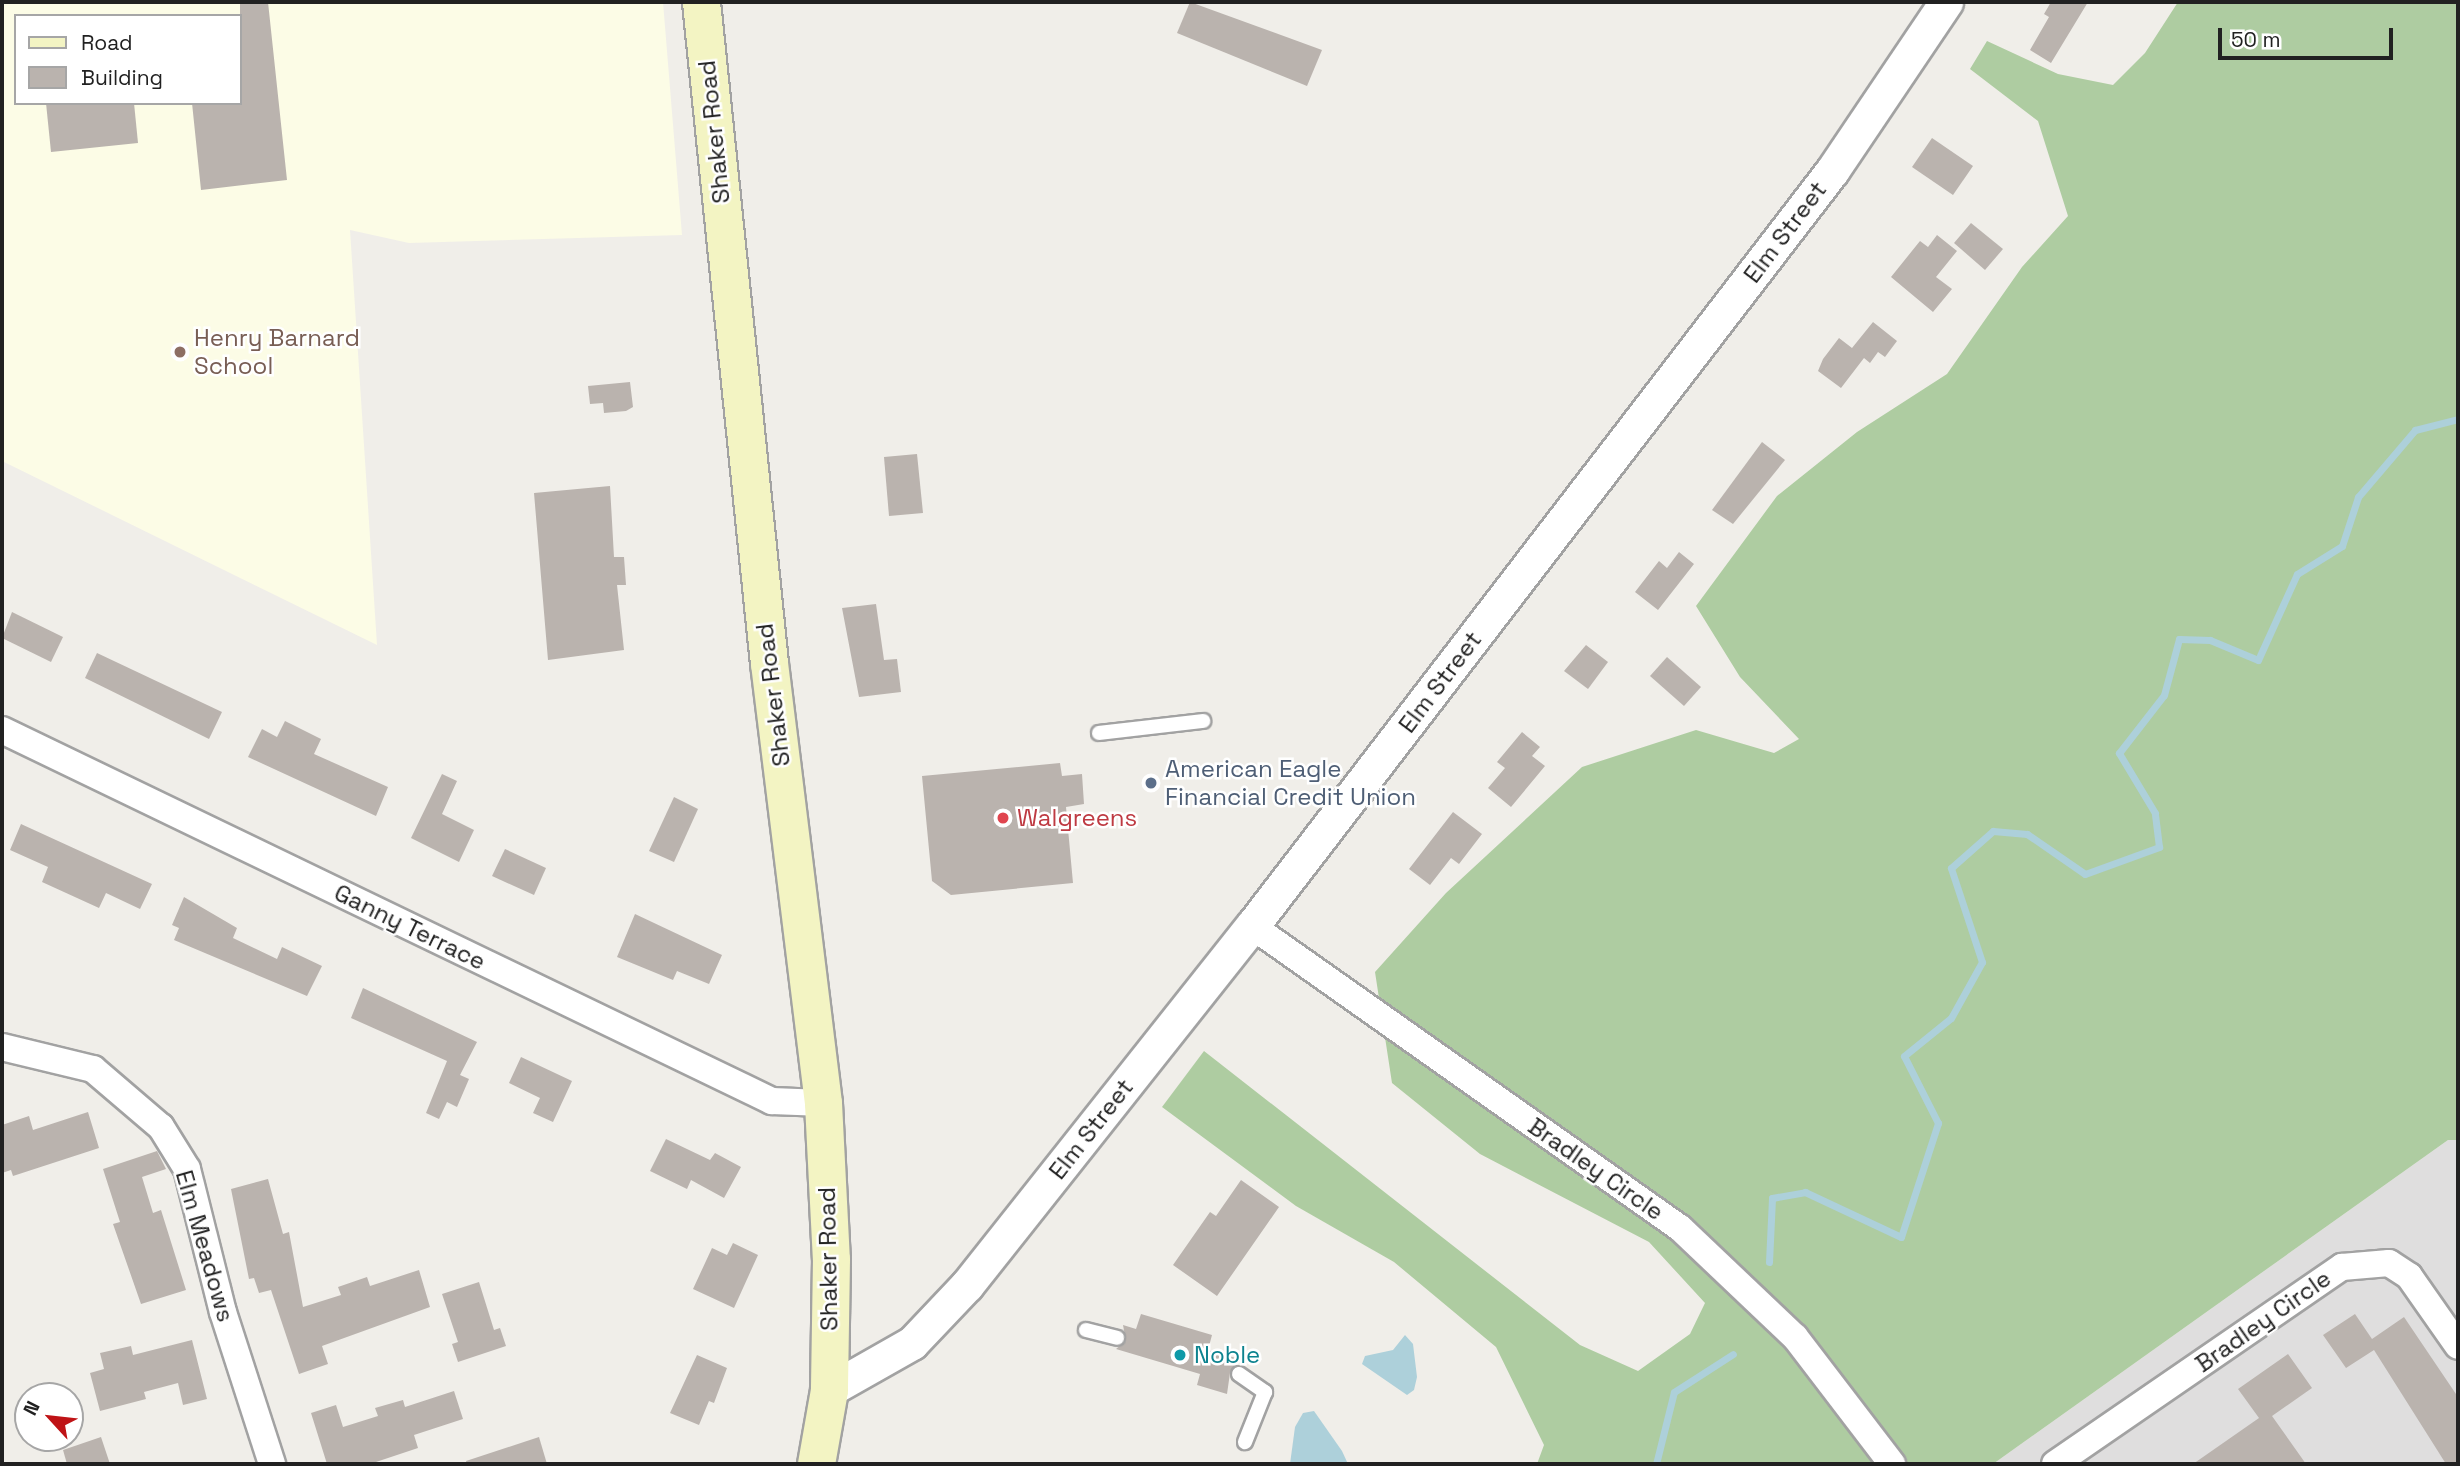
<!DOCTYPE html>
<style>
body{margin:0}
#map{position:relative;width:2460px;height:1466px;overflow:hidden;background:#f0eee9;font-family:"Space Grotesk",sans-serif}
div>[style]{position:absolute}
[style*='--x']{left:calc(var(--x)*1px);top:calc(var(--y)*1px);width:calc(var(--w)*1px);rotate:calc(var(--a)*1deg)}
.residential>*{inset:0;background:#dfdede}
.education>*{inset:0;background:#fcfce6}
.forest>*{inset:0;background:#aecca1}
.water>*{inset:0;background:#add0da}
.stream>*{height:7px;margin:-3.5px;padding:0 3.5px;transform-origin:3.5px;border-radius:3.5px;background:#add0da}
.building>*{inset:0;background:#bab3ae}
.roads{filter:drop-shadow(2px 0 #a2a2a2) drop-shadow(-2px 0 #a2a2a2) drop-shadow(0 2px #a2a2a2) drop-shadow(0 -2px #a2a2a2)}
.service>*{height:14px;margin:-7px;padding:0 7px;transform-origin:7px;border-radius:7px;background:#fff}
.minor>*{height:26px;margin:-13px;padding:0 13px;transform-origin:13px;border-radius:13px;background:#fff}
.tertiary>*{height:33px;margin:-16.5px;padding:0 16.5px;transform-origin:16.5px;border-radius:16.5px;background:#fff}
.secondary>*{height:37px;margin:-18.5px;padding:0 18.5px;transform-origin:18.5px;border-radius:18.5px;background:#f3f4c3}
.dots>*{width:19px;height:19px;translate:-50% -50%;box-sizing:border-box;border:4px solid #fff;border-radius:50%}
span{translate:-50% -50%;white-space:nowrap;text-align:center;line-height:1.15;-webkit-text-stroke:5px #fff;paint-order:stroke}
.street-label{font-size:24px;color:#212121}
.education-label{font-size:24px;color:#785e54}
.left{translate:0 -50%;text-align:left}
.service-label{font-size:24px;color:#4e5e75}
.health-label{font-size:24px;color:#be3a42}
.culture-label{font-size:24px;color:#0d838f}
.frame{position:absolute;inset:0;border:4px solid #212121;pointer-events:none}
.legend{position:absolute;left:14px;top:14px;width:228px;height:91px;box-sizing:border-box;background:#fff;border:2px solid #a6a6a6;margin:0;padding:9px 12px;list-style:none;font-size:21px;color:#212121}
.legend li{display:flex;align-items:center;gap:14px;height:35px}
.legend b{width:35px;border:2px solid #a6a6a6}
.north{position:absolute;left:14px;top:1382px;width:70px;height:70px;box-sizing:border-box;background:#fff;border:2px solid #a6a6a6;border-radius:50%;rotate:297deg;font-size:19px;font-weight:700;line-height:28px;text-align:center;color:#212121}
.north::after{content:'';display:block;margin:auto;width:24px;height:32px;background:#bf1316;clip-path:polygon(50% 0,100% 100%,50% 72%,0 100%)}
.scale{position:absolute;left:2218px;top:28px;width:175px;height:32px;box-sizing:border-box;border:4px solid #212121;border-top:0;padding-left:9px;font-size:21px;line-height:24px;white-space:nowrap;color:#212121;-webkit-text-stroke:5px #fff;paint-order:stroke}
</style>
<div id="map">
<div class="residential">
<i style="clip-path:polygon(2448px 1140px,2458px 1140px,2458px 1464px,1993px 1464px)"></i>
</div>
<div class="education">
<i style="clip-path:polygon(evenodd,2px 2px,663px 2px,682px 235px,409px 243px,350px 230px,377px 645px,2px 461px,2px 2px,16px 16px,240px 16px,240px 103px,16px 103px,16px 16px)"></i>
</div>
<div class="forest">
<i style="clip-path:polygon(2178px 2px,2458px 2px,2458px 1140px,2448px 1140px,1993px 1464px,1537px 1464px,1544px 1445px,1496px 1347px,1394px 1262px,1296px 1206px,1162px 1107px,1204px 1051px,1580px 1345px,1638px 1371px,1690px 1334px,1705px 1303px,1649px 1242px,1480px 1154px,1392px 1083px,1375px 972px,1446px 893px,1582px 767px,1696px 730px,1774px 753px,1799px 739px,1740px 677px,1696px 606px,1777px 496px,1857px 432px,1947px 374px,2022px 267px,2068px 216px,2038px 121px,1970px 69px,1987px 41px,2058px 74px,2113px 85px,2145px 53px)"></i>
</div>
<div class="water">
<i style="clip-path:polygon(1405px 1335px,1413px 1344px,1417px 1377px,1414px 1390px,1407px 1395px,1362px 1364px,1365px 1356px,1393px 1350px)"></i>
<i style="clip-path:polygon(1314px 1411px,1342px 1451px,1348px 1464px,1290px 1464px,1295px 1427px,1303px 1413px)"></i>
</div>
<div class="stream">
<i style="--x:1769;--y:1262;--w:64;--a:-87.3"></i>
<i style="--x:1772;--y:1198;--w:34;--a:-10"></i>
<i style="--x:1805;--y:1192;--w:106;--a:25.1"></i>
<i style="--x:1901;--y:1237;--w:120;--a:-72"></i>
<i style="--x:1938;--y:1123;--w:75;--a:-116.9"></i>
<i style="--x:1904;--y:1056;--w:60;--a:-39"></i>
<i style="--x:1951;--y:1018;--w:64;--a:-61"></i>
<i style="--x:1982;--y:962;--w:99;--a:-108.3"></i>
<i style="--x:1951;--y:868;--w:56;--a:-41.4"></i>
<i style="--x:1993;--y:831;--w:34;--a:5"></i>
<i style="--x:2027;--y:834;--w:70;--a:34.6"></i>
<i style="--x:2085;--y:874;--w:79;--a:-20"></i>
<i style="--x:2159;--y:847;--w:34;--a:-97"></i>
<i style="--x:2155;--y:813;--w:70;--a:-121"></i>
<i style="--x:2119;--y:753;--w:73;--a:-52.2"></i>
<i style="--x:2164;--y:695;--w:58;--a:-75"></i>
<i style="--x:2179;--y:639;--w:31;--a:2"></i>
<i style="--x:2210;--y:640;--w:52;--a:22.6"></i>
<i style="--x:2258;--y:660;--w:94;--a:-65.6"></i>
<i style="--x:2297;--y:574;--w:53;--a:-31.9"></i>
<i style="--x:2342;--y:546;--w:52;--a:-71.9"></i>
<i style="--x:2358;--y:497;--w:88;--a:-49.6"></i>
<i style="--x:2415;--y:430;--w:44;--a:-14.3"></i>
<i style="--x:1656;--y:1464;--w:74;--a:-76"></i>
<i style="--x:1674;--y:1392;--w:70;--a:-32.8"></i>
</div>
<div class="building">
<i style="clip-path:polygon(240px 2px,268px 2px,287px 180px,201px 190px,192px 103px,240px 103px)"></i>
<i style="clip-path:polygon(1190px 2px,1322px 50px,1307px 86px,1177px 33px)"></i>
<i style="clip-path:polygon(2051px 2px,2088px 2px,2051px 63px,2030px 50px,2049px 17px,2044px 14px)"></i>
<i style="clip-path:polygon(46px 103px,134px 103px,138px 143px,51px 152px)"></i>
<i style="clip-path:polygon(1932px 138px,1973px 166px,1953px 195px,1912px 167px)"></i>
<i style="clip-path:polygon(1971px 223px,2003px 249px,1985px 270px,1954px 243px)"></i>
<i style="clip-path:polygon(1937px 235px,1957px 251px,1936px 277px,1952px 289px,1933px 312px,1891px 277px,1920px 241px,1928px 247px)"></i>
<i style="clip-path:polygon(1873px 322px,1897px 341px,1885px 357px,1878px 352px,1870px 363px,1864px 358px,1841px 388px,1818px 371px,1823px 359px,1839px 338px,1852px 348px)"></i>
<i style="clip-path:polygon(630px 382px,633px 407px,626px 411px,604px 413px,603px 403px,590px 404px,588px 386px)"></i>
<i style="clip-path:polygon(1762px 442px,1785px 460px,1733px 524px,1712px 510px)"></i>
<i style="clip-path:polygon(917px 454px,923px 513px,889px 516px,884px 457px)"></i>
<i style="clip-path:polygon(610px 486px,614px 557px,624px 557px,626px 585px,617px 585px,624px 650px,548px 660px,534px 493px)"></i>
<i style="clip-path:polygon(1679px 552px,1694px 564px,1658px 610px,1635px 592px,1659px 561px,1667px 568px)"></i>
<i style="clip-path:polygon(876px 604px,884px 660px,897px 659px,901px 692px,859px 697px,842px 608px)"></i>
<i style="clip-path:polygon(12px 612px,63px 637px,51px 662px,2px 638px)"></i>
<i style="clip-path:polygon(1586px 645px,1608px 662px,1588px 689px,1564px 671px)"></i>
<i style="clip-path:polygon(97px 653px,222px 712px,209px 739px,85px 678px)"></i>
<i style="clip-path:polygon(1667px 657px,1701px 687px,1684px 706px,1650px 676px)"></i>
<i style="clip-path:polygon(285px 721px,321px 739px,314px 754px,388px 787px,376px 816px,248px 757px,262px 729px,277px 737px)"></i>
<i style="clip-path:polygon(1522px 732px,1540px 747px,1532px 756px,1545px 766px,1511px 807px,1488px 788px,1505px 768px,1497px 762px)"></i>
<i style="clip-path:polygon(1060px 763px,1062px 776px,1082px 774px,1084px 804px,1066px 807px,1073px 883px,951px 895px,932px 881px,922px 776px)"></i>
<i style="clip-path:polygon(442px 774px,457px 781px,442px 814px,474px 830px,459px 862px,411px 838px)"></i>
<i style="clip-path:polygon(674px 797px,698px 809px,674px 862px,649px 851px)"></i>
<i style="clip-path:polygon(1453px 812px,1482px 834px,1459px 864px,1451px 858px,1430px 885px,1409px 869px)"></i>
<i style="clip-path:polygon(21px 824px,152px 884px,140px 909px,106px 893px,99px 908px,42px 882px,48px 867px,10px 850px)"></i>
<i style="clip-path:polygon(505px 849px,546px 868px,534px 895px,492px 876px)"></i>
<i style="clip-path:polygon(184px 897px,237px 928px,233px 938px,277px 959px,282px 947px,322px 966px,307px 996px,174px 940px,179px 928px,172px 925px)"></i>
<i style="clip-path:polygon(635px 914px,722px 955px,709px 984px,677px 971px,673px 980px,617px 957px)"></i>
<i style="clip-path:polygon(363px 988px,477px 1042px,460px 1075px,469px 1079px,457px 1107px,447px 1102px,439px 1119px,426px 1113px,447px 1061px,351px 1018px)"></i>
<i style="clip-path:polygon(521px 1057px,572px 1081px,553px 1122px,533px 1113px,540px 1098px,509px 1083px)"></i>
<i style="clip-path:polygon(88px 1112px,99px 1148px,13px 1176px,11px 1170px,2px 1173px,2px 1125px,29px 1116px,33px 1130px)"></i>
<i style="clip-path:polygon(666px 1139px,710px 1160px,715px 1153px,741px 1167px,724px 1198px,691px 1180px,687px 1189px,650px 1171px)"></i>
<i style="clip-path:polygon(157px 1151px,166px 1169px,142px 1177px,153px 1213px,161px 1210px,186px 1290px,141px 1304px,113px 1224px,120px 1222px,103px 1169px)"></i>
<i style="clip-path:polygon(268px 1179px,283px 1234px,289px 1232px,303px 1307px,341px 1295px,338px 1287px,367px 1277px,370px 1286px,419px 1270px,430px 1307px,322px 1346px,328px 1364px,299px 1374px,271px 1290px,259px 1293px,254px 1278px,249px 1279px,231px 1189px)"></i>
<i style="clip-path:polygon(1241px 1180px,1279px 1207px,1217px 1296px,1173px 1265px,1210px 1212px,1216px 1216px)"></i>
<i style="clip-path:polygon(733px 1243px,758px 1255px,734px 1308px,693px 1289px,712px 1248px,727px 1255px)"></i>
<i style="clip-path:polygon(479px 1282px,494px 1330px,500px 1328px,506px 1346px,458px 1362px,452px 1344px,458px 1342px,442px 1294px)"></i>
<i style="clip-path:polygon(1141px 1314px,1212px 1335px,1208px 1350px,1239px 1359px,1230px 1373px,1227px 1394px,1197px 1385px,1200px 1374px,1116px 1349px,1126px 1341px,1123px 1325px,1136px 1329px)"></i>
<i style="clip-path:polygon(2355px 1314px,2372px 1339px,2404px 1317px,2458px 1397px,2458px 1464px,2446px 1464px,2374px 1350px,2346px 1368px,2323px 1335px)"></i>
<i style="clip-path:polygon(192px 1340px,207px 1399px,183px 1405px,178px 1383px,144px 1392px,146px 1399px,100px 1411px,90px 1373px,104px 1369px,100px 1353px,131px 1346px,133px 1355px)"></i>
<i style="clip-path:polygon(2288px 1354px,2312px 1388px,2272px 1416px,2306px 1464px,2193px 1464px,2259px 1418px,2238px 1389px)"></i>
<i style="clip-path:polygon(697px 1355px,727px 1368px,714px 1403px,709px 1401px,699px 1425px,670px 1413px)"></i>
<i style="clip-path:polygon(454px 1391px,463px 1419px,414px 1435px,418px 1448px,370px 1464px,327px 1464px,311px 1413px,336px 1405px,343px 1427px,378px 1416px,375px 1408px,403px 1400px,405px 1407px)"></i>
<i style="clip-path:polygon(101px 1437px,110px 1464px,67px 1464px,63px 1450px)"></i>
<i style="clip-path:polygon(539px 1437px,547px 1464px,467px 1464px,466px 1461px)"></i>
</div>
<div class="roads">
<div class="service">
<i style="--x:1099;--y:733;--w:105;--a:-6.6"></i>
<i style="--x:1086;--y:1330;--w:32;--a:14"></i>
<i style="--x:1239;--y:1374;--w:32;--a:35"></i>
<i style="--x:1265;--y:1392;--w:54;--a:111.8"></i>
</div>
<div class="minor">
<i style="--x:2;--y:730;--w:855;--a:25.73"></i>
<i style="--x:772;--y:1101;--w:51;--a:2.2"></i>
<i style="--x:1252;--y:926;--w:524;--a:35.21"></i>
<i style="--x:1680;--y:1228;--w:158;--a:43.5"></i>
<i style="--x:1795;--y:1337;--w:160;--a:52.6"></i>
<i style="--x:2;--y:1047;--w:94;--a:13.6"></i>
<i style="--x:93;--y:1069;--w:89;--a:40.5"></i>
<i style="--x:161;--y:1127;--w:49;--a:58.2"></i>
<i style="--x:187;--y:1169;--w:147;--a:75.9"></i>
<i style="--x:223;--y:1312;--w:160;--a:72.1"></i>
<i style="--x:2055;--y:1464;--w:348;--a:-34.5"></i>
<i style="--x:2342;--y:1267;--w:47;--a:-4.9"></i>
<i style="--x:2389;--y:1263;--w:24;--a:33"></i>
<i style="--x:2409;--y:1276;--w:85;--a:55"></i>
</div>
<div class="tertiary">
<i style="--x:829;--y:1390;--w:95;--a:-29.5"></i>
<i style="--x:912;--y:1343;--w:80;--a:-46.5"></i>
<i style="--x:967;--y:1285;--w:458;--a:-51.6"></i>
<i style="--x:1252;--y:926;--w:952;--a:-52.47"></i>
<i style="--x:1832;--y:171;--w:204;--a:-56"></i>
</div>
<div class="secondary">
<i style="--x:701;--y:2;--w:664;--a:84.13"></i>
<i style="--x:769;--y:663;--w:443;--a:83"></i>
<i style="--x:823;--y:1103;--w:156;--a:87.1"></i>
<i style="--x:831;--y:1259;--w:131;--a:90.9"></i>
<i style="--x:829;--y:1390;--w:75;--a:100"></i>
</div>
</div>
<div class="dots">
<i style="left:180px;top:352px;background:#8d6e63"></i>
<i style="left:1151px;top:783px;background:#5c6f8a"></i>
<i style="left:1003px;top:818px;background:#e0444e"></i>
<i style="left:1180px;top:1355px;background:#0f9aa8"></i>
</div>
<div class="street-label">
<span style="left:714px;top:132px;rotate:-96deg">Shaker Road</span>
<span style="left:1785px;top:232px;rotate:-53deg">Elm Street</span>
<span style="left:1440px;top:682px;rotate:-53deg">Elm Street</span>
<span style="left:773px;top:695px;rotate:-97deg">Shaker Road</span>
<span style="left:410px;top:927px;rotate:26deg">Ganny Terrace</span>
<span style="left:1091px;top:1129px;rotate:-52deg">Elm Street</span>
<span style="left:1596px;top:1169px;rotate:35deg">Bradley Circle</span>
<span style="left:205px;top:1246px;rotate:74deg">Elm Meadows</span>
<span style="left:828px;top:1259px;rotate:-91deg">Shaker Road</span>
<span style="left:2263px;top:1321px;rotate:-35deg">Bradley Circle</span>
</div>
<div class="education-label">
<span class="left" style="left:194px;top:352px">Henry Barnard<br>School</span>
</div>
<div class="service-label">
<span class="left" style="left:1165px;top:783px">American Eagle<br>Financial Credit Union</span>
</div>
<div class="health-label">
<span class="left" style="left:1017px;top:818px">Walgreens</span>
</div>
<div class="culture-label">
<span class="left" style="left:1194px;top:1355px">Noble</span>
</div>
<div class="frame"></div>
<ul class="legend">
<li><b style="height:9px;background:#f3f4c3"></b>Road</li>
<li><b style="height:19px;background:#bab3ae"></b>Building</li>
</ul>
<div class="north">N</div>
<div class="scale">50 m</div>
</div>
